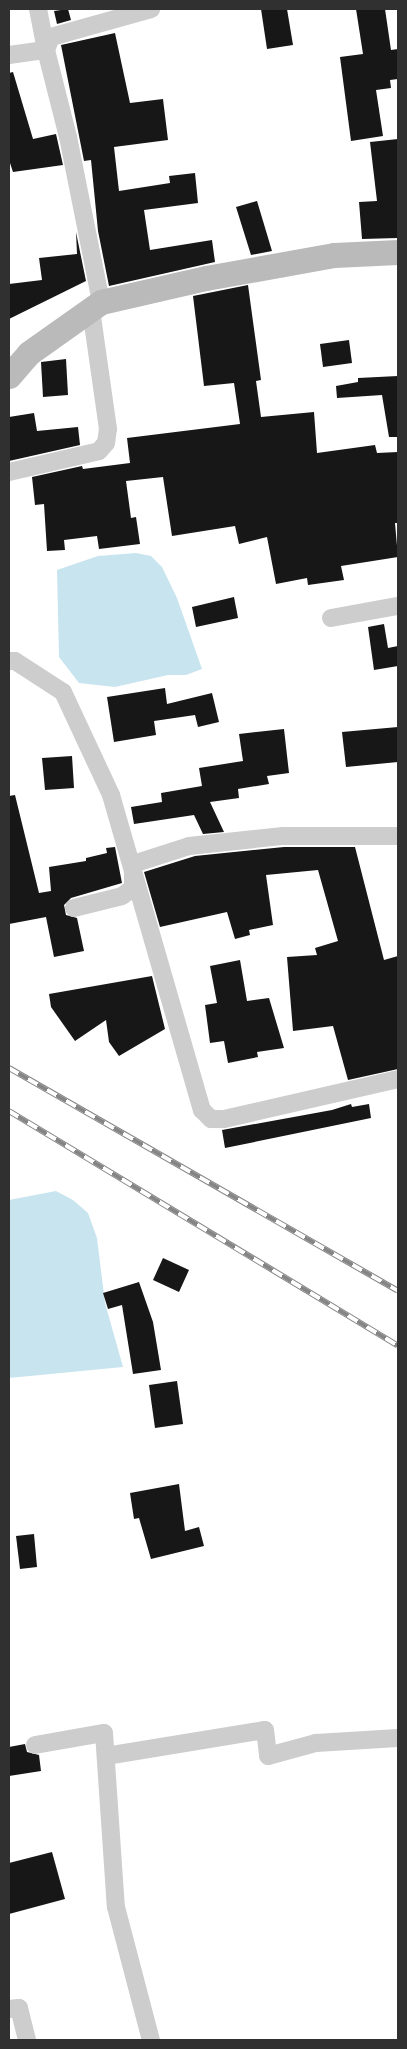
<!DOCTYPE html>
<style>
body{margin:0}
#map{position:relative;width:407px;height:2049px;overflow:hidden;background:#fff;font-family:"PT Sans",sans-serif}
div>[style]{position:absolute}
[style*='--x']{left:calc(var(--x)*1px);top:calc(var(--y)*1px);width:calc(var(--w)*1px);rotate:calc(var(--a)*1deg)}
.water>*{inset:0;background:#c8e4ee}
.building>*{inset:0;background:#171717}
.street>*{height:18px;margin:-9px;padding:0 9px;transform-origin:9px;border-radius:9px;background:#cdcdcd}
.secondary>*{height:25px;margin:-12.5px;padding:0 12.5px;transform-origin:12.5px;border-radius:12.5px;background:#bababa}
.rail>*{height:5.5px;margin-top:-2.75px;transform-origin:0;background:repeating-linear-gradient(90deg,#fff 0 11px,#858585 0 22px);box-sizing:border-box;border-block:1px solid #858585}
span{translate:-50% -50%;white-space:nowrap;text-align:center;line-height:1.15;-webkit-text-stroke:5px #fff;paint-order:stroke}
.frame{position:absolute;inset:0;border:10px solid #303030;pointer-events:none}
</style>
<div id="map">
<div class="water">
<i style="clip-path:polygon(136px 553px,151px 556px,162px 567px,177px 598px,202px 669px,186px 675px,168px 675px,115px 687px,79px 683px,59px 657px,57px 570px,98px 556px)"></i>
<i style="clip-path:polygon(56px 1191px,73px 1200px,88px 1213px,97px 1238px,105px 1303px,123px 1367px,9px 1378px,9px 1200px)"></i>
</div>
<div class="building">
<i style="clip-path:polygon(68px 9px,71px 20px,57px 24px,54px 11px)"></i>
<i style="clip-path:polygon(261px 9px,287px 9px,293px 45px,267px 49px)"></i>
<i style="clip-path:polygon(356px 9px,385px 9px,391px 50px,398px 49px,398px 79px,390px 80px,391px 88px,376px 90px,383px 136px,351px 141px,340px 57px,363px 54px)"></i>
<i style="clip-path:polygon(115px 33px,130px 103px,163px 99px,168px 140px,114px 147px,119px 191px,170px 183px,169px 176px,195px 173px,198px 203px,144px 210px,150px 250px,212px 240px,215px 262px,109px 286px,98px 231px,91px 160px,84px 161px,61px 45px)"></i>
<i style="clip-path:polygon(13px 72px,33px 139px,56px 134px,63px 165px,13px 172px,9px 160px,9px 73px)"></i>
<i style="clip-path:polygon(398px 139px,398px 238px,362px 239px,359px 202px,377px 201px,370px 142px)"></i>
<i style="clip-path:polygon(257px 201px,272px 251px,251px 255px,236px 207px)"></i>
<i style="clip-path:polygon(76px 232px,86px 281px,9px 319px,9px 284px,42px 280px,39px 258px,77px 254px)"></i>
<i style="clip-path:polygon(248px 285px,261px 380px,256px 381px,261px 417px,314px 412px,317px 453px,375px 445px,377px 453px,398px 452px,398px 523px,395px 523px,398px 557px,341px 566px,344px 580px,308px 585px,307px 578px,276px 584px,267px 537px,239px 544px,235px 526px,172px 536px,163px 477px,126px 481px,131px 518px,136px 517px,140px 544px,99px 549px,97px 536px,64px 540px,65px 550px,47px 551px,44px 504px,35px 505px,32px 477px,82px 466px,83px 469px,130px 463px,127px 438px,240px 424px,234px 383px,204px 386px,193px 296px)"></i>
<i style="clip-path:polygon(349px 340px,352px 363px,323px 367px,320px 344px)"></i>
<i style="clip-path:polygon(66px 359px,68px 395px,43px 397px,41px 362px)"></i>
<i style="clip-path:polygon(398px 376px,398px 437px,389px 437px,382px 395px,337px 398px,336px 386px,358px 382px,358px 378px)"></i>
<i style="clip-path:polygon(34px 413px,37px 431px,78px 427px,80px 445px,9px 461px,9px 417px)"></i>
<i style="clip-path:polygon(234px 597px,238px 618px,196px 627px,192px 607px)"></i>
<i style="clip-path:polygon(384px 624px,388px 648px,398px 646px,398px 666px,374px 670px,368px 627px)"></i>
<i style="clip-path:polygon(165px 688px,167px 704px,212px 693px,219px 722px,198px 727px,195px 715px,154px 721px,156px 735px,114px 742px,107px 697px)"></i>
<i style="clip-path:polygon(398px 727px,398px 762px,346px 767px,342px 732px)"></i>
<i style="clip-path:polygon(284px 729px,289px 773px,267px 776px,269px 784px,238px 789px,239px 798px,210px 802px,224px 832px,203px 834px,194px 815px,134px 824px,131px 807px,162px 802px,161px 793px,202px 786px,199px 768px,243px 761px,239px 734px)"></i>
<i style="clip-path:polygon(72px 756px,74px 788px,45px 790px,42px 758px)"></i>
<i style="clip-path:polygon(15px 795px,39px 893px,51px 891px,49px 867px,86px 861px,86px 858px,107px 853px,106px 848px,115px 847px,122px 883px,71px 898px,64px 905px,66px 915px,77px 918px,84px 951px,54px 957px,46px 917px,9px 924px,9px 796px)"></i>
<i style="clip-path:polygon(284px 847px,355px 847px,384px 960px,398px 956px,398px 1069px,348px 1080px,333px 1026px,293px 1031px,287px 957px,317px 955px,315px 948px,338px 941px,318px 870px,266px 875px,273px 925px,249px 930px,250px 935px,235px 939px,227px 912px,160px 927px,144px 872px,195px 856px)"></i>
<i style="clip-path:polygon(240px 960px,247px 1001px,269px 998px,284px 1048px,257px 1052px,258px 1057px,228px 1063px,224px 1041px,210px 1043px,205px 1005px,217px 1003px,210px 966px)"></i>
<i style="clip-path:polygon(152px 976px,165px 1029px,119px 1056px,109px 1042px,106px 1020px,75px 1041px,51px 1007px,49px 994px)"></i>
<i style="clip-path:polygon(351px 1104px,352px 1107px,369px 1104px,371px 1118px,225px 1148px,222px 1130px,332px 1110px)"></i>
<i style="clip-path:polygon(163px 1258px,189px 1270px,179px 1292px,153px 1280px)"></i>
<i style="clip-path:polygon(139px 1282px,153px 1322px,161px 1370px,133px 1374px,122px 1305px,108px 1309px,103px 1293px)"></i>
<i style="clip-path:polygon(177px 1381px,183px 1424px,155px 1428px,149px 1385px)"></i>
<i style="clip-path:polygon(179px 1484px,185px 1531px,199px 1527px,204px 1546px,151px 1559px,139px 1518px,134px 1519px,130px 1493px)"></i>
<i style="clip-path:polygon(34px 1534px,37px 1567px,20px 1569px,16px 1536px)"></i>
<i style="clip-path:polygon(25px 1744px,27px 1752px,39px 1755px,41px 1771px,9px 1776px,9px 1747px)"></i>
<i style="clip-path:polygon(52px 1852px,65px 1899px,9px 1914px,9px 1863px)"></i>
</div>
<div class="street">
<i style="--x:9;--y:55;--w:37;--a:-8"></i>
<i style="--x:46;--y:50;--w:42;--a:-101"></i>
<i style="--x:101;--y:302;--w:168;--a:-101.3"></i>
<i style="--x:68;--y:137;--w:90;--a:-104.2"></i>
<i style="--x:46;--y:50;--w:14;--a:-69"></i>
<i style="--x:51;--y:37;--w:104;--a:-15.6"></i>
<i style="--x:9;--y:472;--w:92;--a:-13.1"></i>
<i style="--x:99;--y:451;--w:11;--a:-49"></i>
<i style="--x:106;--y:443;--w:14;--a:-82"></i>
<i style="--x:108;--y:429;--w:120;--a:-98.1"></i>
<i style="--x:331;--y:618;--w:68;--a:-10.2"></i>
<i style="--x:9;--y:661;--w:6;--a:0"></i>
<i style="--x:15;--y:661;--w:57;--a:32.9"></i>
<i style="--x:63;--y:692;--w:114;--a:65"></i>
<i style="--x:111;--y:795;--w:328;--a:73.9"></i>
<i style="--x:202;--y:1110;--w:13;--a:45"></i>
<i style="--x:211;--y:1119;--w:13;--a:0"></i>
<i style="--x:224;--y:1119;--w:179;--a:-12.9"></i>
<i style="--x:74;--y:908;--w:49;--a:-14"></i>
<i style="--x:122;--y:896;--w:14;--a:-36"></i>
<i style="--x:133;--y:888;--w:24;--a:-90"></i>
<i style="--x:133;--y:864;--w:59;--a:-17.8"></i>
<i style="--x:189;--y:846;--w:95;--a:-6.1"></i>
<i style="--x:283;--y:836;--w:115;--a:0"></i>
<i style="--x:35;--y:1745;--w:70;--a:-9.9"></i>
<i style="--x:104;--y:1733;--w:174;--a:86.1"></i>
<i style="--x:116;--y:1907;--w:138;--a:75.3"></i>
<i style="--x:106;--y:1756;--w:161;--a:-9.3"></i>
<i style="--x:265;--y:1730;--w:26;--a:83"></i>
<i style="--x:268;--y:1756;--w:50;--a:-15.2"></i>
<i style="--x:316;--y:1743;--w:82;--a:-3.5"></i>
<i style="--x:9;--y:2009;--w:10;--a:-6"></i>
<i style="--x:19;--y:2008;--w:33;--a:76"></i>
</div>
<div class="secondary">
<i style="--x:9;--y:376;--w:30;--a:-49"></i>
<i style="--x:29;--y:353;--w:88;--a:-35.3"></i>
<i style="--x:101;--y:302;--w:108;--a:-12.9"></i>
<i style="--x:206;--y:278;--w:130;--a:-10.2"></i>
<i style="--x:334;--y:255;--w:64;--a:-2.7"></i>
</div>
<div class="rail">
<i style="--x:9;--y:1068;--w:448;--a:29.8"></i>
<i style="--x:9;--y:1111;--w:454;--a:31.1"></i>
</div>
<div class="frame"></div>
</div>
